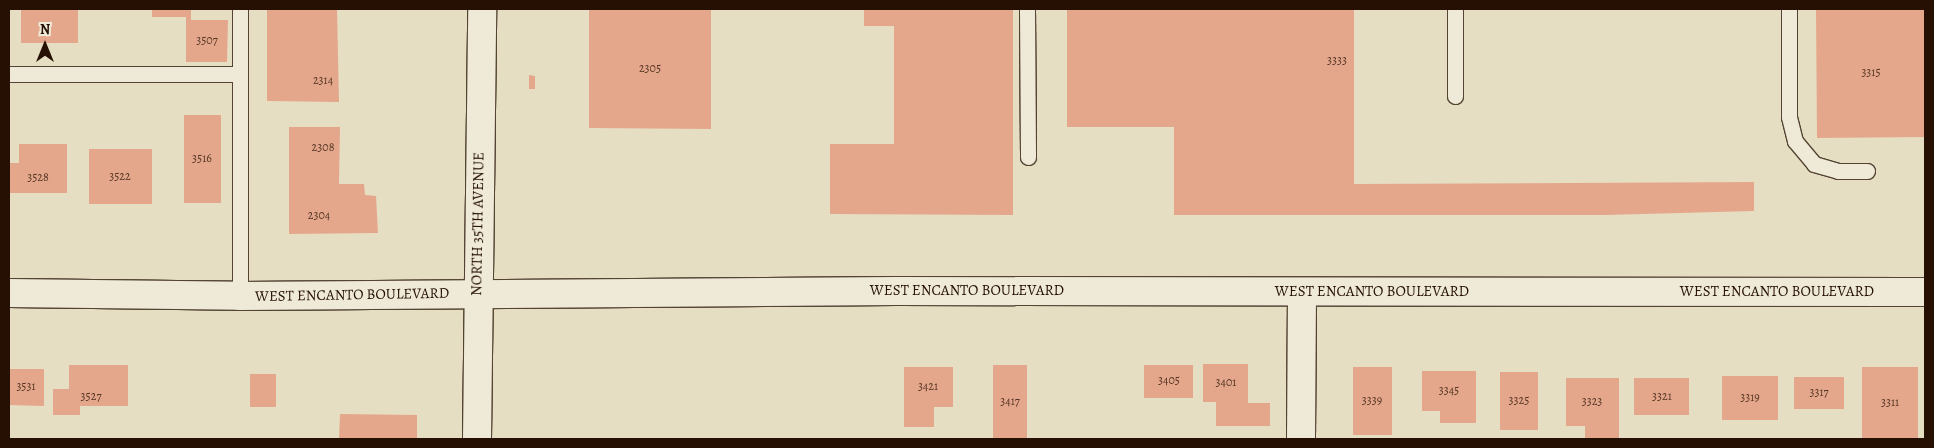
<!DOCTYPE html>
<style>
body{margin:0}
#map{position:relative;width:1934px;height:448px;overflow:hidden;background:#e6dec3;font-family:Alegreya,serif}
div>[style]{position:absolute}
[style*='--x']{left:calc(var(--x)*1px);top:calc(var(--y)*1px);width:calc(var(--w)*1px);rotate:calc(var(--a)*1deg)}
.building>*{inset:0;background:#e5a78b}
.roads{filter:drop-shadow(1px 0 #543) drop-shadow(-1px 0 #543) drop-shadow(0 1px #543) drop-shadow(0 -1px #543)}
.lane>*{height:15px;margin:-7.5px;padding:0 7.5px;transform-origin:7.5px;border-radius:7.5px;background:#efead8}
.street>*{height:28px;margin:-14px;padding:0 14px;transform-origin:14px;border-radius:14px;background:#efead8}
.secondary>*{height:28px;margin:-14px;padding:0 14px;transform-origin:14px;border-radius:14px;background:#efead8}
span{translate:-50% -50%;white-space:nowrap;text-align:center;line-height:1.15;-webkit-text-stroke:4.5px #efead8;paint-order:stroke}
.number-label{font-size:12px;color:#553625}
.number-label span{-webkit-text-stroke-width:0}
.street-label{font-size:15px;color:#251003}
.frame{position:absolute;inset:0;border:10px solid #251003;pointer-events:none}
.north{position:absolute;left:20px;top:20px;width:50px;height:50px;-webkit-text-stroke:4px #efead8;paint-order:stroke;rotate:0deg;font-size:14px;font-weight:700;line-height:20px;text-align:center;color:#251003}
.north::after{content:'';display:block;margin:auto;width:18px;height:22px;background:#251003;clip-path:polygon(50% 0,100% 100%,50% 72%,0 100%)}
</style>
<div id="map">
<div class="building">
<i style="clip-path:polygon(21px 9px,78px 9px,78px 43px,21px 43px)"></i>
<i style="clip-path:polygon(152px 9px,191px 9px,191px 20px,228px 20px,227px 62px,186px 62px,186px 17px,152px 17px)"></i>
<i style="clip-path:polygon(267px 9px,337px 9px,339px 102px,267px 101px)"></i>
<i style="clip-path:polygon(589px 9px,711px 9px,711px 129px,589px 128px)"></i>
<i style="clip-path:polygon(864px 9px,1013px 9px,1013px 215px,830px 214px,830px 144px,894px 144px,894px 26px,864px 26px)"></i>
<i style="clip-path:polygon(1067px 9px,1354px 9px,1354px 184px,1754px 182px,1754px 211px,1605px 215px,1174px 215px,1174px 127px,1067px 127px)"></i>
<i style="clip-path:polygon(1816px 9px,1925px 9px,1925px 137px,1817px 138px)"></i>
<i style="clip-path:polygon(529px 75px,535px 76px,535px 89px,529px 89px)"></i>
<i style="clip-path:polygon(184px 115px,221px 115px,221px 203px,184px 203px)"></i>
<i style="clip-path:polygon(289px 127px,340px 127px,339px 184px,364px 184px,365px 195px,376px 196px,378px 233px,289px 234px)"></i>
<i style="clip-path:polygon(19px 144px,67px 144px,67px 193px,9px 193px,9px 163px,19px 163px)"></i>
<i style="clip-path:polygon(89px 149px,152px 149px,152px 204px,89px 204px)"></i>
<i style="clip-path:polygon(1203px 364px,1248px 364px,1248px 403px,1270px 403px,1270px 426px,1216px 426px,1216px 402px,1203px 402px)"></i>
<i style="clip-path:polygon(69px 365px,128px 365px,128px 406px,80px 406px,80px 415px,53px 415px,53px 389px,69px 389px)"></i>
<i style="clip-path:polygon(993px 365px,1027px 365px,1027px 439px,993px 439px)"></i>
<i style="clip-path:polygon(1144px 365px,1193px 365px,1193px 398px,1144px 398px)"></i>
<i style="clip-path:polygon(904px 367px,953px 367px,953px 407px,934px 407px,934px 427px,904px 427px)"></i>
<i style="clip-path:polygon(1353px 367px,1392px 367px,1392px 435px,1353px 435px)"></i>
<i style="clip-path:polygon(1862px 367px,1918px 367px,1918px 439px,1862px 439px)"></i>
<i style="clip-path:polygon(9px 369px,44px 369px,44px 406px,9px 405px)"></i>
<i style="clip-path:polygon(1422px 371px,1476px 371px,1476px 423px,1440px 423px,1440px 411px,1422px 411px)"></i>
<i style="clip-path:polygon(1500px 372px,1538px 372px,1538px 430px,1500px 430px)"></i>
<i style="clip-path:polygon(250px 374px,276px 374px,276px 407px,250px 407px)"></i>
<i style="clip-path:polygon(1722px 376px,1778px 376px,1778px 420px,1722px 420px)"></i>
<i style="clip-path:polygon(1794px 377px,1844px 377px,1844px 409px,1794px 409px)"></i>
<i style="clip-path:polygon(1566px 378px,1619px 378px,1619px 439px,1585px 439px,1585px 426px,1566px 426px)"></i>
<i style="clip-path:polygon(1634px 378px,1689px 378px,1689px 415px,1634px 415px)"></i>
<i style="clip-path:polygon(340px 414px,417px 415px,417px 439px,339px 439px)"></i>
</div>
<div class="roads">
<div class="lane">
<i style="--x:1027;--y:9;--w:148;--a:89.6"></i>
<i style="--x:1455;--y:9;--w:87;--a:90"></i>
<i style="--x:1789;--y:9;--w:108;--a:90"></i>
<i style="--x:1789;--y:117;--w:25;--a:76"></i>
<i style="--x:1795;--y:141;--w:30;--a:50"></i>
<i style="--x:1814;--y:164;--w:25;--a:16"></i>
<i style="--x:1838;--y:171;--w:29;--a:0"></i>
<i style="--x:9;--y:74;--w:231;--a:0"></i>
<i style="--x:240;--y:296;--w:287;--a:-90"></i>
</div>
<div class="street">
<i style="--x:1301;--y:439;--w:147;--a:-89.6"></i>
</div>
<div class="secondary">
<i style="--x:9;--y:293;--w:231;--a:0.7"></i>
<i style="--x:240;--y:296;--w:656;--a:-0.44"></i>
<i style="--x:896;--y:291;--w:1029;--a:0.06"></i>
<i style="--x:477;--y:439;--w:430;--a:-89.3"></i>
</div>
</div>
<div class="number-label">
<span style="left:207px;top:41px">3507</span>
<span style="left:1337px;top:61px">3333</span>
<span style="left:650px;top:69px">2305</span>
<span style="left:1871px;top:73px">3315</span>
<span style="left:323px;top:81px">2314</span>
<span style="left:323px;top:148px">2308</span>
<span style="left:202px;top:159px">3516</span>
<span style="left:120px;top:177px">3522</span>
<span style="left:38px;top:178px">3528</span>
<span style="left:319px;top:216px">2304</span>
<span style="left:1169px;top:381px">3405</span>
<span style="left:1226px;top:383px">3401</span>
<span style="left:26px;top:387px">3531</span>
<span style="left:928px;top:387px">3421</span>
<span style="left:1449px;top:391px">3345</span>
<span style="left:1819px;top:393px">3317</span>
<span style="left:91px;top:397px">3527</span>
<span style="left:1662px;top:397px">3321</span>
<span style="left:1750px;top:398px">3319</span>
<span style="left:1372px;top:401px">3339</span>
<span style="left:1519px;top:401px">3325</span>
<span style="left:1010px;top:402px">3417</span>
<span style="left:1592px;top:402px">3323</span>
<span style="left:1890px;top:403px">3311</span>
</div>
<div class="street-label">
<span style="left:478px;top:224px;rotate:-89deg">NORTH 35TH AVENUE</span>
<span style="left:967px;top:291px">WEST ENCANTO BOULEVARD</span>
<span style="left:1372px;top:292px">WEST ENCANTO BOULEVARD</span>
<span style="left:1777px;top:292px">WEST ENCANTO BOULEVARD</span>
<span style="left:352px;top:295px;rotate:-1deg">WEST ENCANTO BOULEVARD</span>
</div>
<div class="frame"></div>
<div class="north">N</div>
</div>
